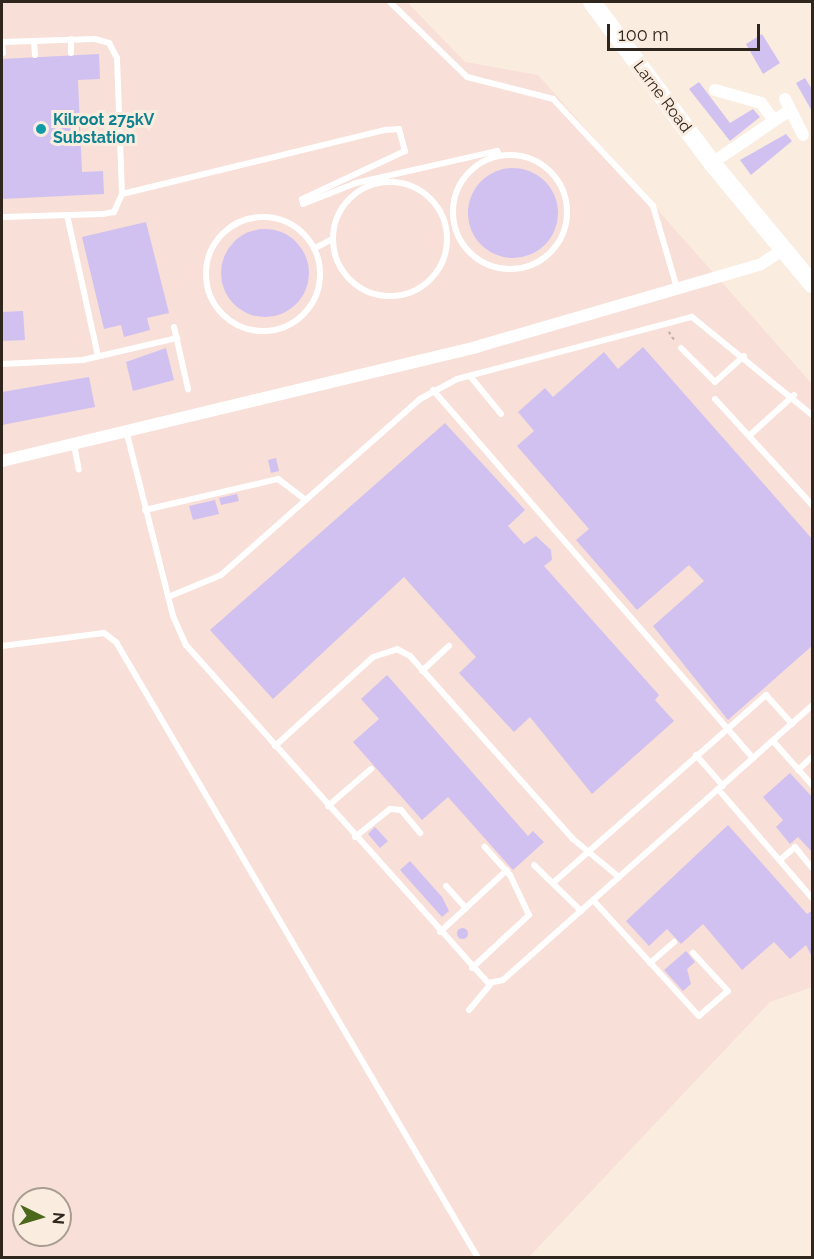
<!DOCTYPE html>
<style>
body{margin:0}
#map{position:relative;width:814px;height:1259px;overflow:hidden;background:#fbece0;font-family:Raleway,sans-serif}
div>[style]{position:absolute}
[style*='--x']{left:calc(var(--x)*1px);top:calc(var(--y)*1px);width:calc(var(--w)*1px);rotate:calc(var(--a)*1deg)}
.industrial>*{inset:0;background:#f8dfd7}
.building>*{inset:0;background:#d1c1f0}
.round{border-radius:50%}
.path>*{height:1.5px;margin-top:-0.75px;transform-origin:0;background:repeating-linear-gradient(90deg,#bcaea4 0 3px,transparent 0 6px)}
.service>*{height:6px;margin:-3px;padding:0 3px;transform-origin:3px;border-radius:3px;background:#fff}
.service>.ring{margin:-3px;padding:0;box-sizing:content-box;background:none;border:6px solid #fff;border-radius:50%}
.minor>*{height:12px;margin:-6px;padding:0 6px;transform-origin:6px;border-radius:6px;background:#fff}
.primary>*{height:18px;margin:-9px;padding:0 9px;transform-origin:9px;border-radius:9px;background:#fff}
.dots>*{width:16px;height:16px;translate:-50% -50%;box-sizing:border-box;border:3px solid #fbece0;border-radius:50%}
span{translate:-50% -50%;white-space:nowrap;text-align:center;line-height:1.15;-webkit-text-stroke:6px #fbece0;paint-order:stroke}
.street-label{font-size:16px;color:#2f261e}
.culture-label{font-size:16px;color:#0d838f;font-weight:700}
.left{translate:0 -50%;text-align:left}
.frame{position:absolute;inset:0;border:3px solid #2f261e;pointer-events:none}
.north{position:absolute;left:12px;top:1187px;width:60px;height:60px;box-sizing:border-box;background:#fbece0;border:2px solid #a99d92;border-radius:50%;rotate:95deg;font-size:16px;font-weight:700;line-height:24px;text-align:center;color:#2f261e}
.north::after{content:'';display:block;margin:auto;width:21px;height:27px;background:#4b681c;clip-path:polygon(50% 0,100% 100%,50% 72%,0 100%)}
.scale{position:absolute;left:607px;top:24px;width:153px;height:27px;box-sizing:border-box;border:3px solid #2f261e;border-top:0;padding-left:8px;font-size:18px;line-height:21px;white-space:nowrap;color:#2f261e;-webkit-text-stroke:4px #fbece0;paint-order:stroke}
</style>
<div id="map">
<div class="industrial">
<i style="clip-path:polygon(evenodd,2px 2px,407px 2px,465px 62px,538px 75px,812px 384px,812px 987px,770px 1002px,529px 1257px,2px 1258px,2px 2px,24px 1199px,60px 1199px,60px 1235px,24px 1235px,24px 1199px)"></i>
</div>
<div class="building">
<i style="clip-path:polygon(762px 34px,780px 63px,763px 74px,746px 44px)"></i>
<i style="clip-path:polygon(99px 54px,100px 79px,78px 80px,82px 172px,103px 171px,104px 194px,2px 199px,2px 59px)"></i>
<i style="clip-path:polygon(805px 78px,813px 91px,813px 113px,796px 83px)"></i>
<i style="clip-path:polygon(699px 82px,730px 123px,753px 109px,760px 117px,730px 141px,689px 89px)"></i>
<i style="clip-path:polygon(786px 134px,792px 141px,751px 175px,740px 160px)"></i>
<i class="round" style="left:468px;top:168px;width:90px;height:90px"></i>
<i style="clip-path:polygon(146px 222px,169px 313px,147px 318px,150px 330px,124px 337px,121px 325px,104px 329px,82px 237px)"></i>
<i class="round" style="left:221px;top:229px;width:88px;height:88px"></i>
<i style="clip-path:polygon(23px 311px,25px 340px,2px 341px,2px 312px)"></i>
<i style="clip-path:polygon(643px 347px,813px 540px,813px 645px,728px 720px,653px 626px,704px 581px,689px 565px,637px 610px,576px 540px,589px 529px,517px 446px,534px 431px,518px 412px,545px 388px,553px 397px,604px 352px,618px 369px)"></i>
<i style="clip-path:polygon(166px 348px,174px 380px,133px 391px,126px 362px)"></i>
<i style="clip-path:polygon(89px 377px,95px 407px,2px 425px,2px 392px)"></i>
<i style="clip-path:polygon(445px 423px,525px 510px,508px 526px,524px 544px,536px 536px,551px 550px,552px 560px,544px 566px,659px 695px,655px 700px,674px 721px,592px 794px,530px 717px,514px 732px,459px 673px,476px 657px,404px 577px,273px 699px,210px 630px)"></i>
<i style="clip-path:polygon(276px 458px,279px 471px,271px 473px,268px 460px)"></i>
<i style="clip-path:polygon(237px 494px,239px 501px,221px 505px,219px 498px)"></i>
<i style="clip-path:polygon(215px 500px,219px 514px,193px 520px,189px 506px)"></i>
<i style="clip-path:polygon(387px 675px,528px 836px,533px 831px,544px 842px,513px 870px,448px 797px,422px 820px,353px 742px,379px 719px,361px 699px)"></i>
<i style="clip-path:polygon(790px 773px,813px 798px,813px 853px,798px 837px,790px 844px,776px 827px,783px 820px,763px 797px)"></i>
<i style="clip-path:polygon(728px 825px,807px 914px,813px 910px,813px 959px,806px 945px,790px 959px,774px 942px,742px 970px,703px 924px,681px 944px,667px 929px,649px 946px,626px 921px)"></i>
<i style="clip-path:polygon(375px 827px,388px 841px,380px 848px,368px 834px)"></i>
<i style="clip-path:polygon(410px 861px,442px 897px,449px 911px,442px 917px,400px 870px)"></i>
<i class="round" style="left:456.5px;top:927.5px;width:11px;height:11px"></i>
<i style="clip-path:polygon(686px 951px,695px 962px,687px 969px,691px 984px,683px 991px,664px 970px)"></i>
</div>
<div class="path">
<i style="--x:669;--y:332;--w:11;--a:56"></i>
</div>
<div class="service">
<i style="--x:390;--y:2;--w:107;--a:44.2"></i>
<i style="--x:467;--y:77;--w:89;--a:14.3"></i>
<i style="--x:553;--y:99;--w:146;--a:46.9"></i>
<i style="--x:653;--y:206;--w:85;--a:73.7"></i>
<i style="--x:71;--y:39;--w:14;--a:90"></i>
<i style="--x:34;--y:41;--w:14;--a:86"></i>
<i style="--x:2;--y:42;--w:93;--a:-1.8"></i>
<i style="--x:95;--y:39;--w:15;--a:16"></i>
<i style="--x:109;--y:43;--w:17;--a:62"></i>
<i style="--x:117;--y:58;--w:136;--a:87.9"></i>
<i style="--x:122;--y:194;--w:20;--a:114"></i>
<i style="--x:114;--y:212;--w:11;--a:170"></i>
<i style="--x:103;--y:214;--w:101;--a:178.3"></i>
<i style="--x:2;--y:42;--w:11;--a:85"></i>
<i class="ring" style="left:453px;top:155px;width:108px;height:108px"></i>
<i class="ring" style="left:333px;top:182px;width:108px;height:108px"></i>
<i style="--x:122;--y:194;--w:271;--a:-13.7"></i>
<i style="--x:385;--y:130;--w:14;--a:-4"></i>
<i style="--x:399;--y:129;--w:23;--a:75"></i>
<i style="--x:405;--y:151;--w:114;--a:155"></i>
<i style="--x:302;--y:199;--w:5;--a:79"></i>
<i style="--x:303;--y:204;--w:57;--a:-21.6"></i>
<i style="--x:356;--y:183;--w:145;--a:-12.8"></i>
<i style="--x:497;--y:151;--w:4;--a:63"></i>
<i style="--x:67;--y:215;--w:144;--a:77.6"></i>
<i class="ring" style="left:206px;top:217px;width:108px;height:108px"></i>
<i style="--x:315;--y:248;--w:20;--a:-27"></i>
<i style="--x:174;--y:327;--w:64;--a:77.3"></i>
<i style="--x:681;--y:348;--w:48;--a:45"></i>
<i style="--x:715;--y:382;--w:39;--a:-42"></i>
<i style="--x:2;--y:364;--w:81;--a:-2.8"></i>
<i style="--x:83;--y:360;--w:97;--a:-13.2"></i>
<i style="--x:470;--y:376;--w:49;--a:50.8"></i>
<i style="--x:433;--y:390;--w:488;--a:49"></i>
<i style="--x:715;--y:399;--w:144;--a:47.5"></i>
<i style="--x:127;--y:434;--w:188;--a:75.8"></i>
<i style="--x:173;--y:616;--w:32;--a:66"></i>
<i style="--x:186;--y:645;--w:453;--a:48.2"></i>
<i style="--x:488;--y:983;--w:15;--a:-11"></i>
<i style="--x:503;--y:980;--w:413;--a:-41.6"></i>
<i style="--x:749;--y:436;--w:61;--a:-42.3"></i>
<i style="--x:74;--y:445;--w:25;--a:79"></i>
<i style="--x:145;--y:510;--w:137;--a:-13.1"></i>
<i style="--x:278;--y:479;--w:35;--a:37"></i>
<i style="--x:168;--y:597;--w:57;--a:-22.5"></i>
<i style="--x:221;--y:575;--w:266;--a:-41.5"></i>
<i style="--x:420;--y:399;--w:42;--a:-28.4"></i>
<i style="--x:457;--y:379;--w:243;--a:-14.8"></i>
<i style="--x:692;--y:317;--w:155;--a:39.2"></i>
<i style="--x:2;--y:646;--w:103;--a:-7.3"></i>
<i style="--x:104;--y:633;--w:15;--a:37"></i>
<i style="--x:116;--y:642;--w:714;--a:59.56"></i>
<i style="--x:422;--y:671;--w:37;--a:-43"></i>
<i style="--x:773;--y:741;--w:59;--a:48.4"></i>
<i style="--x:275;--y:746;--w:132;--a:-42.2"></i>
<i style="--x:373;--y:657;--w:25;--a:-18"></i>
<i style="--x:397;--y:649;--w:15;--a:28"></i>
<i style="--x:410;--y:656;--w:245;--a:48.3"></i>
<i style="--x:573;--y:839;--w:60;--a:39.6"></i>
<i style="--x:696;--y:755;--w:41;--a:48.9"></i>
<i style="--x:798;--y:770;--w:19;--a:-43"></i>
<i style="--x:718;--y:789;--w:144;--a:49.2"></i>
<i style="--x:328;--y:806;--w:57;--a:-40.7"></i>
<i style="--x:355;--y:837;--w:45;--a:-38.7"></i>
<i style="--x:390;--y:809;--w:11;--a:5"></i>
<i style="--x:401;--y:810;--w:30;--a:50"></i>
<i style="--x:780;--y:860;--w:20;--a:-41"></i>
<i style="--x:795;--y:847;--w:27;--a:51"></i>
<i style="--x:534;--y:865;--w:66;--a:44.4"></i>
<i style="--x:554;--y:882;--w:283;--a:-41.4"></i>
<i style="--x:766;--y:695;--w:39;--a:48"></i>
<i style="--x:446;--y:886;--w:30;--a:48"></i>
<i style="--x:593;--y:900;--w:157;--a:47.6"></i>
<i style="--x:699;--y:1016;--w:38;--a:-41"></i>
<i style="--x:728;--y:991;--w:52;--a:-132.6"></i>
<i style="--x:440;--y:932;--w:91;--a:-42.8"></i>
<i style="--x:650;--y:963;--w:32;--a:-41"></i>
<i style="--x:472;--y:968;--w:78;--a:-42.9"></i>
<i style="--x:529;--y:915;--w:44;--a:-115.4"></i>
<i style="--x:510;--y:875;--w:38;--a:-132"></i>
<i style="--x:469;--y:1010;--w:35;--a:-50"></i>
</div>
<div class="minor">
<i style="--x:715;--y:90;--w:48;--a:15.8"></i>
<i style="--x:761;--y:103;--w:21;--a:53"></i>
<i style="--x:785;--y:99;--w:40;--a:63.4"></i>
<i style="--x:712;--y:163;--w:94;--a:-34.2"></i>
<i style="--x:2;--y:461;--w:488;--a:-13.5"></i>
<i style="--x:476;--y:347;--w:297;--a:-16.2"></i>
<i style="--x:761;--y:264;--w:24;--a:-33"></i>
</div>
<div class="primary">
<i style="--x:592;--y:2;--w:201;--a:53.3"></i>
<i style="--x:712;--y:163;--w:157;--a:50.4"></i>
</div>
<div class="dots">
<i style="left:41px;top:129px;background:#0f9aa8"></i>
</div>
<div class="street-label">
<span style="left:662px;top:97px;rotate:53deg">Larne Road</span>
</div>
<div class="culture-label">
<span class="left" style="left:53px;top:129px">Kilroot 275kV<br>Substation</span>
</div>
<div class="frame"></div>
<div class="north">N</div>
<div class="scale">100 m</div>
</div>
